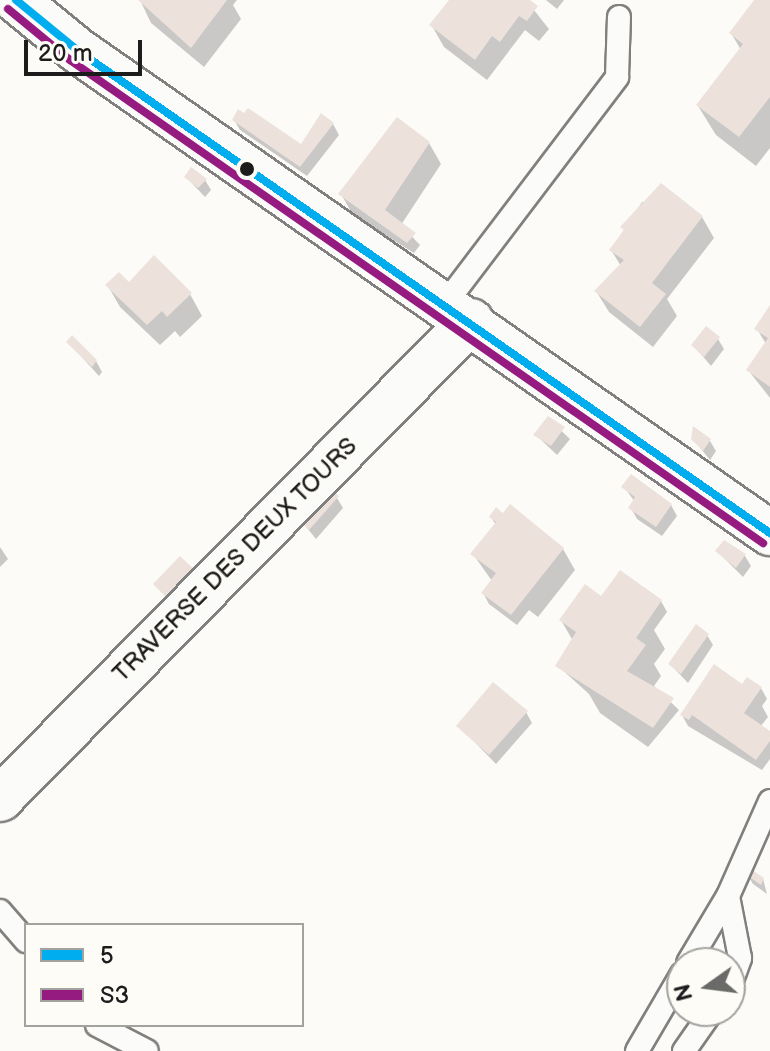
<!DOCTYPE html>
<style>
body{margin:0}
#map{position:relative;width:770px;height:1051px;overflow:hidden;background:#fcfbf8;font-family:"Balsamiq Sans",sans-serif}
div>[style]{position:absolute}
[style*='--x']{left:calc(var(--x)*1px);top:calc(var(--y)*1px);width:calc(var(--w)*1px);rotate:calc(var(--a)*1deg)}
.shadow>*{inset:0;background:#0003}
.building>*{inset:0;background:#ece1db}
.roads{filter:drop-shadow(2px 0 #81807f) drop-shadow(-2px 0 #81807f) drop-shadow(0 2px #81807f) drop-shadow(0 -2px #81807f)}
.service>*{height:22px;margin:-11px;padding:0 11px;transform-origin:11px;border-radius:11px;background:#fbfbf9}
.minor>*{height:44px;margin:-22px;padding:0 22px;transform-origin:22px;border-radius:22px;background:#fbfbf9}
.tertiary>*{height:44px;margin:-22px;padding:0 22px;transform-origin:22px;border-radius:22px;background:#fbfbf9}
.bus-1>*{height:8px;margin:-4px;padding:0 4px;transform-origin:4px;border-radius:4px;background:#00adee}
.bus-2>*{height:8px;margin:-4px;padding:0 4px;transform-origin:4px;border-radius:4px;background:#951b81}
.dots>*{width:22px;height:22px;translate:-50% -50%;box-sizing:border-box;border:4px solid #fdfcf7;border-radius:50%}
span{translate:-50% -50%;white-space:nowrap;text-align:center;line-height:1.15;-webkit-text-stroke:6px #fdfcf7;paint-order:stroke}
.street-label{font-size:24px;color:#1c1c1c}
.legend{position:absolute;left:24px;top:923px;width:280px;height:104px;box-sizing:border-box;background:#fdfcf7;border:2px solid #a3a29f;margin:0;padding:10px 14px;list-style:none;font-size:24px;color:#1c1c1c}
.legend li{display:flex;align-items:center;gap:16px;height:40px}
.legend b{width:40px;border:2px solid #a3a29f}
.north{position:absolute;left:666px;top:947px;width:80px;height:80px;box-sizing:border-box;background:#fdfcf7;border:2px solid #a3a29f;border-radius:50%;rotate:256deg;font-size:22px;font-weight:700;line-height:32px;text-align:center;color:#1c1c1c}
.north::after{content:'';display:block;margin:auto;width:28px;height:36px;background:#6a6a69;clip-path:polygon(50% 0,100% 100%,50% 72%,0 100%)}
.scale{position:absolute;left:24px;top:40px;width:118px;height:36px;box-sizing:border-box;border:4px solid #1c1c1c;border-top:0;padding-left:10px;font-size:24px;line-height:28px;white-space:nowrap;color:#1c1c1c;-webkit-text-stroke:6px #fdfcf7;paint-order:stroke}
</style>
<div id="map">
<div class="shadow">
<i style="clip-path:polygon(140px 0,237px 0,233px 5px,241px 19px,204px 67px,151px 23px)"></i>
<i style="clip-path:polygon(451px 0,526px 0,549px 29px,539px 41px,525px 30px,487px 80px,444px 47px,432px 26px)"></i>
<i style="clip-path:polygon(546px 0,564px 0,557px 9px)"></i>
<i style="clip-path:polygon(757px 0,770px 0,770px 148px,756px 166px,716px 135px,698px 106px,741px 50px,731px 33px)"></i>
<i style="clip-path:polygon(234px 120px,301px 147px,333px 124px,339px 135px,307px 176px,240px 130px)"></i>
<i style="clip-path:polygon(429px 143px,441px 164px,401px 225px,420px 245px,414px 253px,353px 215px,341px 194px)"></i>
<i style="clip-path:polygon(186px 177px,205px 180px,211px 190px,205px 197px)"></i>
<i style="clip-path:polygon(642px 202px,702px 217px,714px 238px,667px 299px,677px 316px,653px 347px,609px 312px,596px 291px,621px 266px,611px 250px)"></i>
<i style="clip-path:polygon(129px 284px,190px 294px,202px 316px,180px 337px,175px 331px,160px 345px,120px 307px,108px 286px)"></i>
<i style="clip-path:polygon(770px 309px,770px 398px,748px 370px,766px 344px,757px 329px)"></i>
<i style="clip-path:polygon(718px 339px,724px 349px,711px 366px,694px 346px)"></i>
<i style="clip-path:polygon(68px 342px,96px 361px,102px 372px,99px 376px)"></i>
<i style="clip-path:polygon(549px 419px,570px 439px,557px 455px,536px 435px)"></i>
<i style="clip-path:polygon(693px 439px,710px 441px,716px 451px,710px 460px)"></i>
<i style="clip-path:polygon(624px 487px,671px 505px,677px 516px,662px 536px,637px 519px,631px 508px,635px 502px)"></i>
<i style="clip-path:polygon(337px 498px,343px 508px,316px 539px,298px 517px)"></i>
<i style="clip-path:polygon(491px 517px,563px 549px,575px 570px,538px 617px,529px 610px,517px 625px,489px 604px,483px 593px,492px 581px,473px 554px,496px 525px)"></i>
<i style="clip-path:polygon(0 547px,8px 559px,0 567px)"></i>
<i style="clip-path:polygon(718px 552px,745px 556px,751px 566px,743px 577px)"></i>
<i style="clip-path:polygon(602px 599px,661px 601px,667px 612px,654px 630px,665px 649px,654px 664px,661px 676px,654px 686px,679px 710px,648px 747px,600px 713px,589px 694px,558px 666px,573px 641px,561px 620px)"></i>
<i style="clip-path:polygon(707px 635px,713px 645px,688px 683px,670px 664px)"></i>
<i style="clip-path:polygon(714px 667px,743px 687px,761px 688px,767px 699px,762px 706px,768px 717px,760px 727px,770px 734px,770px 759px,762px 770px,688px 726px,682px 715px)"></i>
<i style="clip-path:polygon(526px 712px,532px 723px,496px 764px,459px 726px)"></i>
<i style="clip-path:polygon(747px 874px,763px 879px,767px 894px,753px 884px)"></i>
</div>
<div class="building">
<i style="clip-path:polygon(138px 0,227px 0,191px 48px)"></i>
<i style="clip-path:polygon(449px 0,530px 0,538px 6px,527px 21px,519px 16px,500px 42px,492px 36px,475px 60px,429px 25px)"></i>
<i style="clip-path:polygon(754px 0,770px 0,770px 97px,739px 137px,696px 105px,743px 44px,729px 33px)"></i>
<i style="clip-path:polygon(248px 108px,301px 144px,321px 113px,334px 123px,300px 167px,232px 120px,238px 109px,244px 113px)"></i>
<i style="clip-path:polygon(397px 117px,430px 142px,385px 210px,416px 233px,407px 243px,338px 194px)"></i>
<i style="clip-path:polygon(191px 167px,207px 179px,198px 188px,184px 177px)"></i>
<i style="clip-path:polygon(661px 183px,703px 216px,652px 283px,666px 294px,640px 327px,594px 291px,624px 260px,609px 250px,624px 230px,620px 227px)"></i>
<i style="clip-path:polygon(154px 255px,192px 293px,167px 317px,162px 311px,147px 325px,105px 285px,119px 272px,129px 282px)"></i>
<i style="clip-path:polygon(770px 305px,770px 387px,746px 370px,768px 338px,754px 329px)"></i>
<i style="clip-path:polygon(706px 326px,720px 337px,704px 357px,691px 345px)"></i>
<i style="clip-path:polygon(72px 335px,97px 360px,92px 367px,66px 342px)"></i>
<i style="clip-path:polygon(548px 416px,565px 427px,551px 446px,533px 435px)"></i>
<i style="clip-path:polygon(693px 426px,711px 439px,703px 451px,691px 439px)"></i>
<i style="clip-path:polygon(631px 474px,672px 504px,656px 527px,628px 508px,635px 497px,621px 487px)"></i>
<i style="clip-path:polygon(327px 486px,339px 496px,309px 530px,296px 517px)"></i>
<i style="clip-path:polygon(510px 504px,564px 548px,511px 615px,481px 593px,496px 573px,470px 554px,496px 522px,489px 517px,496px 507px,503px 513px)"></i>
<i style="clip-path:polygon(724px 540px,746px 554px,736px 568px,715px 551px)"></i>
<i style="clip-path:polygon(180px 556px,198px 573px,170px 601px,153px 584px)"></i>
<i style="clip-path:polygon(620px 570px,662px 600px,636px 638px,646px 645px,627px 671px,674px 698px,653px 728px,555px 666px,576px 632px,559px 620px,585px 584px,601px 596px)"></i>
<i style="clip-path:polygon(696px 624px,709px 634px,681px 674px,668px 664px)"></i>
<i style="clip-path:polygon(714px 664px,742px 684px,747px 677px,762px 687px,744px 713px,770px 731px,770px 741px,756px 760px,692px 715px,689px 720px,680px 715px)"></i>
<i style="clip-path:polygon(493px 682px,528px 711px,489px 755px,456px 726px)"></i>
<i style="clip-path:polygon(748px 867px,764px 878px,761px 885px,745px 874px)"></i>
</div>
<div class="roads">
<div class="service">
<i style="--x:445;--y:304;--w:285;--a:-52.8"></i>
<i style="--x:617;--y:77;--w:60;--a:-88.1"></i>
<i style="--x:0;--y:911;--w:40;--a:49"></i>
<i style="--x:688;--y:963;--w:78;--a:-59.2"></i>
<i style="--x:730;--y:986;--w:30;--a:-70"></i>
<i style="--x:740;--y:958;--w:63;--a:-101"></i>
<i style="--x:728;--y:896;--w:104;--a:-66.1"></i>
<i style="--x:97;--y:1025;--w:56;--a:27.5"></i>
<i style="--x:637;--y:1051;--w:89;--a:-59.7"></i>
<i style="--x:684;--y:1051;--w:49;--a:-55"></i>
</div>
<div class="minor">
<i style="--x:0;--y:799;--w:671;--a:-45.42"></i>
</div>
<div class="tertiary">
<i style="--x:16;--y:0;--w:79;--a:39.3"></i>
<i style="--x:77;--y:50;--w:845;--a:34.88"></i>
</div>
</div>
<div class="bus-1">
<i style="--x:16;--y:0;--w:79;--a:39.3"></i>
<i style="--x:77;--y:50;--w:845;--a:34.88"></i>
</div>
<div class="bus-2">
<i style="--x:8;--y:9;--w:80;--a:39.4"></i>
<i style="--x:70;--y:60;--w:845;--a:34.88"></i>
</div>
<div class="dots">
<i style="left:247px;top:169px;background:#1c1c1c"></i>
</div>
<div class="street-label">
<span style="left:235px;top:560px;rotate:-45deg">TRAVERSE DES DEUX TOURS</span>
</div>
<ul class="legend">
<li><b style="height:10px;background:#00adee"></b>5</li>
<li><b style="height:10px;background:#951b81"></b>S3</li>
</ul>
<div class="north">N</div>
<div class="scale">20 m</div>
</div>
